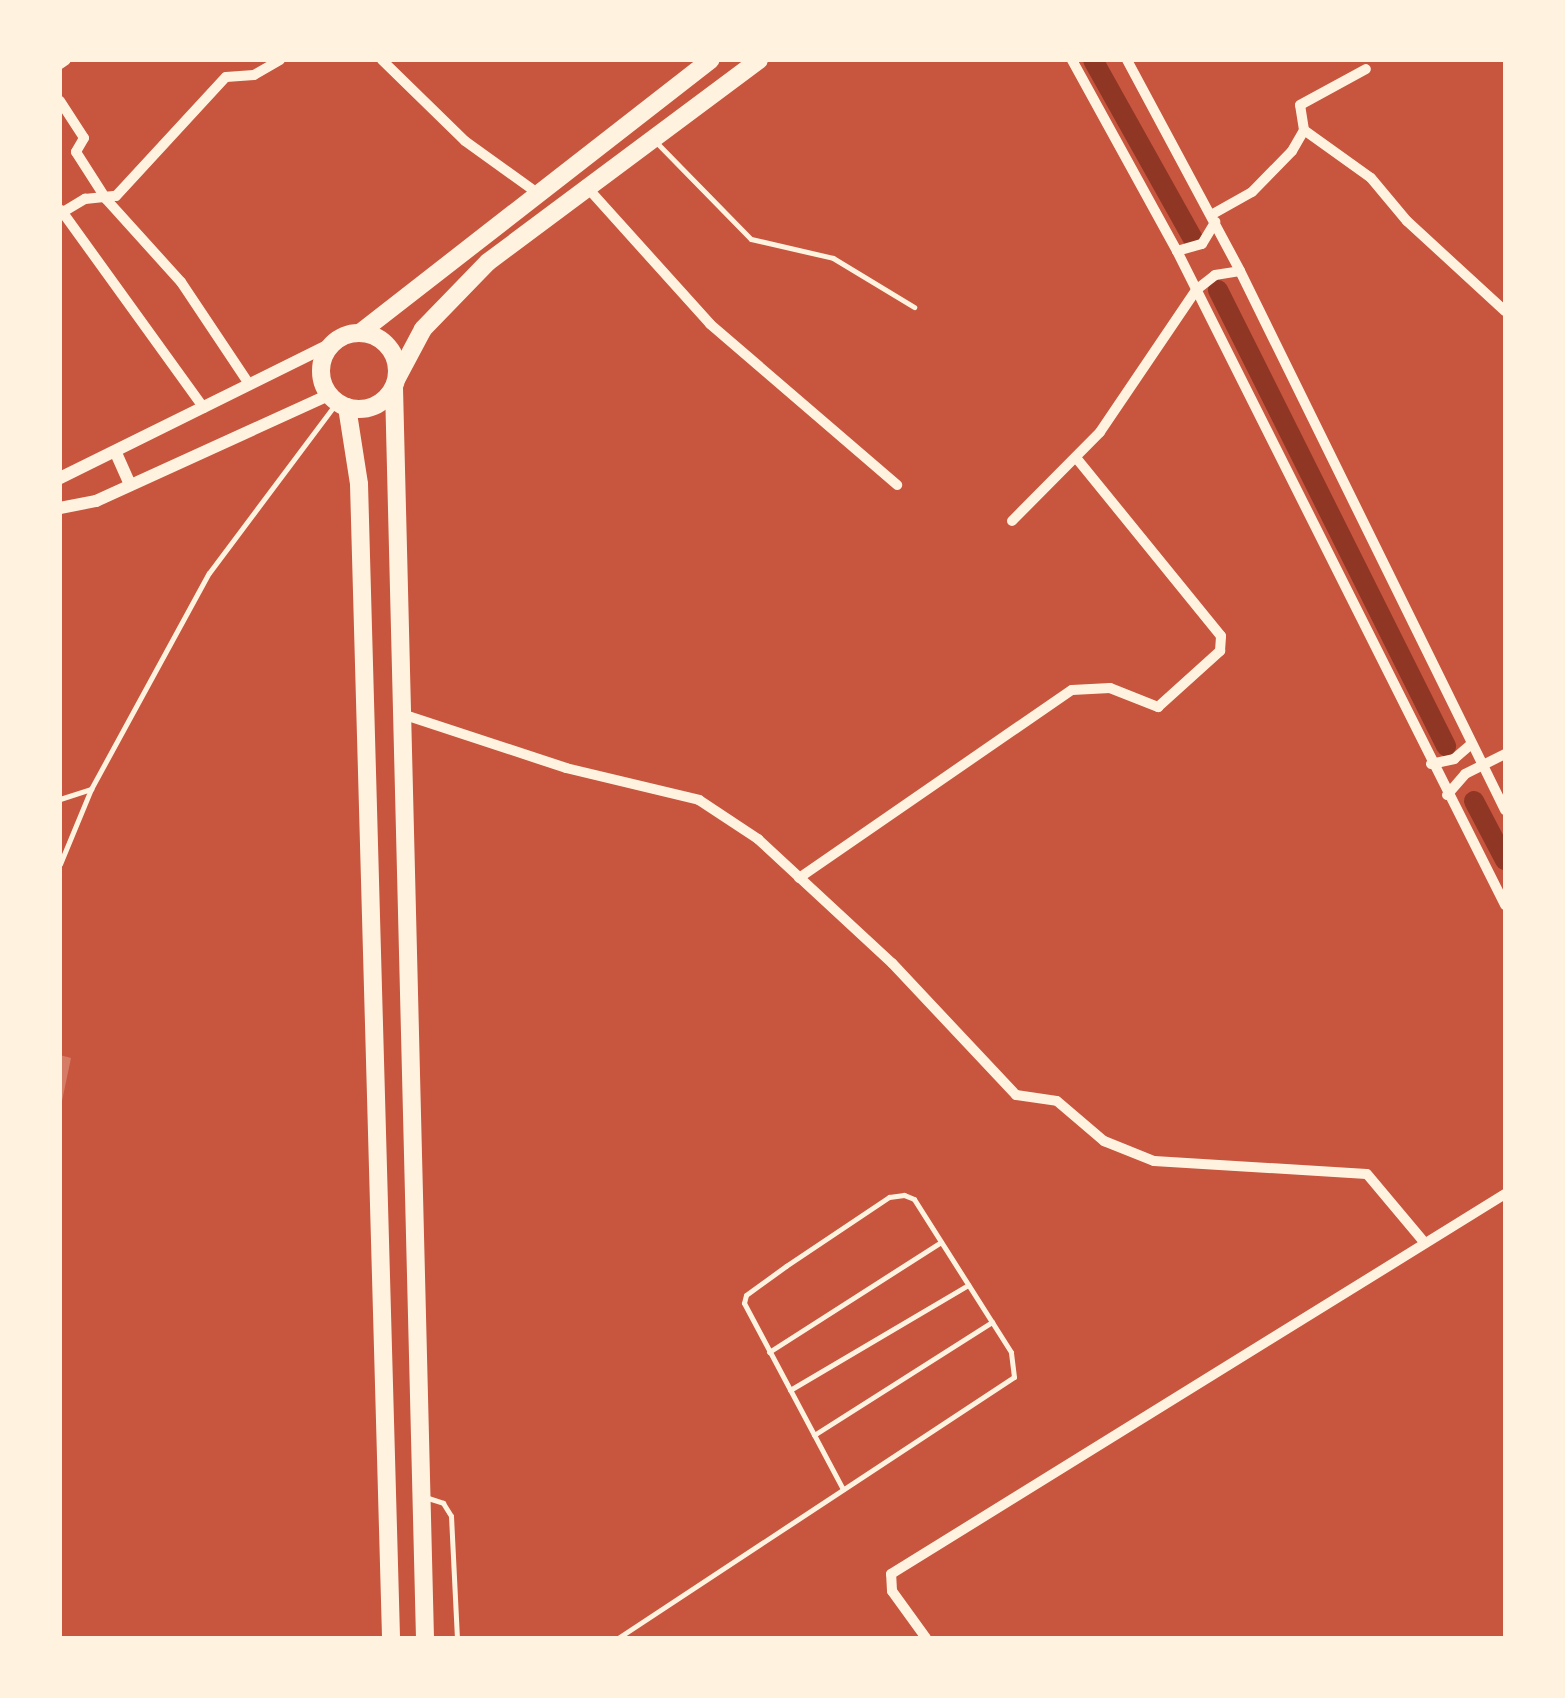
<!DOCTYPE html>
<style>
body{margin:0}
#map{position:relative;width:1565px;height:1698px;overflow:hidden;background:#c8553d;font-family:Commissioner,sans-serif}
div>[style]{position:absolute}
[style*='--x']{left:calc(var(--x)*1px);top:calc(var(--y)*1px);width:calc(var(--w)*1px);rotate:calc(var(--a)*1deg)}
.canal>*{height:20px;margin:-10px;padding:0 10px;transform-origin:10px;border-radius:10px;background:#8f3625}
.building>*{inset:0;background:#d67c66}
.service>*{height:5px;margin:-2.5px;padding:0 2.5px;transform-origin:2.5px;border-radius:2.5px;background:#fff3e0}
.minor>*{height:10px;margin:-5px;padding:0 5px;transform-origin:5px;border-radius:5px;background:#fff3e0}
.tertiary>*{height:12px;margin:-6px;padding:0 6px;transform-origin:6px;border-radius:6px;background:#fff3e0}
.primary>*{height:18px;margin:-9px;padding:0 9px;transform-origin:9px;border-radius:9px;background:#fff3e0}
.primary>.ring{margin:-9px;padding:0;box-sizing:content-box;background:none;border:18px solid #fff3e0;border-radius:50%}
span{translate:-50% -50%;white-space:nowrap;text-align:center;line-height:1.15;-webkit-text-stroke:8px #fff3e0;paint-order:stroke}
.frame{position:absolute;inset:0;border:62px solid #fff3e0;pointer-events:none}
</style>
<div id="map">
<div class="canal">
<i style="--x:1093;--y:60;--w:207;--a:60.8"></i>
<i style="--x:1218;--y:290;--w:510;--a:63.43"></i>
<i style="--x:1474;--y:801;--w:67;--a:62.3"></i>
</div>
<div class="building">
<i style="clip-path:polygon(60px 1055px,71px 1058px,62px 1101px,60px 1101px)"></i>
</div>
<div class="service">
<i style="--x:655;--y:141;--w:137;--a:45.6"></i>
<i style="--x:751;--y:239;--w:84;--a:13"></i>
<i style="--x:833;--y:258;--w:95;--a:31.2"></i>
<i style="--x:60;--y:799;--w:33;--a:-18"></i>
<i style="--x:60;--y:864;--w:81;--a:-67.5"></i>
<i style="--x:91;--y:789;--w:246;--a:-61.4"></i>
<i style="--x:209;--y:573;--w:214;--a:-53.2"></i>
<i style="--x:769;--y:1352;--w:204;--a:-32.6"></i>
<i style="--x:790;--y:1390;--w:207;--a:-30.5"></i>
<i style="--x:814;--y:1435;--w:211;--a:-32.4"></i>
<i style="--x:428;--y:1498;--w:16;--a:18"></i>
<i style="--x:443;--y:1503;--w:15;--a:58"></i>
<i style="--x:451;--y:1516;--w:122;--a:87.2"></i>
<i style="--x:618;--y:1638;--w:474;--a:-33.4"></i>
<i style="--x:1014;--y:1377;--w:25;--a:-97"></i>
<i style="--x:1011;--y:1352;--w:181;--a:-122.4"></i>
<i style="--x:914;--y:1199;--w:11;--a:-158"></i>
<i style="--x:904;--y:1195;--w:15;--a:172"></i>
<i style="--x:889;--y:1197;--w:124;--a:146.2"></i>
<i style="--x:786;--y:1266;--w:49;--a:144.1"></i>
<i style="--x:746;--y:1295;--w:8;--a:104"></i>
<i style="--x:744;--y:1303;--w:211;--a:62"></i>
</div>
<div class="minor">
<i style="--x:382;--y:60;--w:116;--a:44.3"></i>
<i style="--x:465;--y:141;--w:87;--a:35.7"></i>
<i style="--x:1072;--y:60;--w:218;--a:61.2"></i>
<i style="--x:1177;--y:251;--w:732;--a:63.36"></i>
<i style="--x:1127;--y:60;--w:239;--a:61.8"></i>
<i style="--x:1240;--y:271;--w:601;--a:63.82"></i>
<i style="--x:60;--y:64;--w:7;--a:-34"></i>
<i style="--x:60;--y:101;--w:44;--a:57"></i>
<i style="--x:84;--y:138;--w:16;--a:120"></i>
<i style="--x:76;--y:152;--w:56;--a:57.4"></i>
<i style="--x:106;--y:199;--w:112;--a:47.9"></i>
<i style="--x:181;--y:282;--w:123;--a:56.3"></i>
<i style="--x:1304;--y:130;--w:82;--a:35.6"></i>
<i style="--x:1371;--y:178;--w:56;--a:50.1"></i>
<i style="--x:1407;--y:221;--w:133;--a:42.6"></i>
<i style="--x:585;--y:185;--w:187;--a:48"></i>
<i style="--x:710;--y:324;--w:247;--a:40.7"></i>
<i style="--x:61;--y:210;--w:244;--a:54.2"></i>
<i style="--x:63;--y:212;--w:26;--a:-31"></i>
<i style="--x:85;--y:199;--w:31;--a:-6"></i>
<i style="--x:116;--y:196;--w:162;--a:-47.3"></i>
<i style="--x:226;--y:77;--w:28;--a:-4"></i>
<i style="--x:254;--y:75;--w:30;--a:-30"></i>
<i style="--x:1211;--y:215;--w:47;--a:-29.3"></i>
<i style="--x:1252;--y:192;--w:57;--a:-45.7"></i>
<i style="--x:1292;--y:151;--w:24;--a:-60"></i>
<i style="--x:1304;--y:130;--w:25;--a:-99"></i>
<i style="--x:1300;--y:105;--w:75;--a:-28.6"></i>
<i style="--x:1177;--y:251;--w:26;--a:-16"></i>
<i style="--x:1202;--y:244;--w:26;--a:-59"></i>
<i style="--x:1012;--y:521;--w:125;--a:-45.3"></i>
<i style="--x:1100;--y:432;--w:171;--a:-55.9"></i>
<i style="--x:1196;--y:290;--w:24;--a:-38"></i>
<i style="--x:1215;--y:275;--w:25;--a:-9"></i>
<i style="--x:402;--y:714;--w:173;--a:18.2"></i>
<i style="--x:566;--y:768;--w:137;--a:13.5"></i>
<i style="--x:699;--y:800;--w:71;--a:33.5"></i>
<i style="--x:758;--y:839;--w:183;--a:42.8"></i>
<i style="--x:892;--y:963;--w:181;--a:46.8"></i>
<i style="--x:1016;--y:1095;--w:41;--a:8.3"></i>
<i style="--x:1057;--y:1101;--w:62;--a:40.4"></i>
<i style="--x:1104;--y:1141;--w:54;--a:21.8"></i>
<i style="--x:1154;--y:1161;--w:213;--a:3.5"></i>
<i style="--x:1367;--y:1174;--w:90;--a:50"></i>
<i style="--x:1431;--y:764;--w:24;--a:-12"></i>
<i style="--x:1454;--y:759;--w:23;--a:-41"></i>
<i style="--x:1447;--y:795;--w:28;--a:-49"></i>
<i style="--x:1465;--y:774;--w:45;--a:-26.6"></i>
<i style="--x:799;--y:878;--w:331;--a:-34.6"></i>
<i style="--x:1072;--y:690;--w:38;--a:-3"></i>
<i style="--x:1110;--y:688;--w:52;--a:21.6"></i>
<i style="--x:1158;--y:707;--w:84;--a:-42.1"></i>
<i style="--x:1220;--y:651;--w:15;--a:-86"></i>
<i style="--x:1221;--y:636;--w:228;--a:-129.1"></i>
<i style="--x:926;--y:1638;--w:58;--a:-125.9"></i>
<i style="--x:892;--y:1591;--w:17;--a:-93"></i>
<i style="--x:891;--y:1574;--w:722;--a:-31.75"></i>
</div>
<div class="tertiary">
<i style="--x:116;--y:453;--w:35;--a:66"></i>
<i style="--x:60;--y:478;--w:302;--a:-26.3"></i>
<i style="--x:60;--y:508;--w:37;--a:-11"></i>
<i style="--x:96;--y:501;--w:256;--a:-24.5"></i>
</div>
<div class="primary">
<i style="--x:361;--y:332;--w:443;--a:-37.9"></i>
<i class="ring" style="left:321px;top:333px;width:58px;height:58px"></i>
<i style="--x:397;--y:378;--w:55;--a:-62"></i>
<i style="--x:423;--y:329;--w:93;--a:-45.9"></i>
<i style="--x:488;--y:262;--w:338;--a:-36.7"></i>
<i style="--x:394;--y:388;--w:1250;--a:88.58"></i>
<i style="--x:347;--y:407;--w:78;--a:81.1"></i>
<i style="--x:359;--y:484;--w:1154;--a:88.41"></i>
</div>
<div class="frame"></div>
</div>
